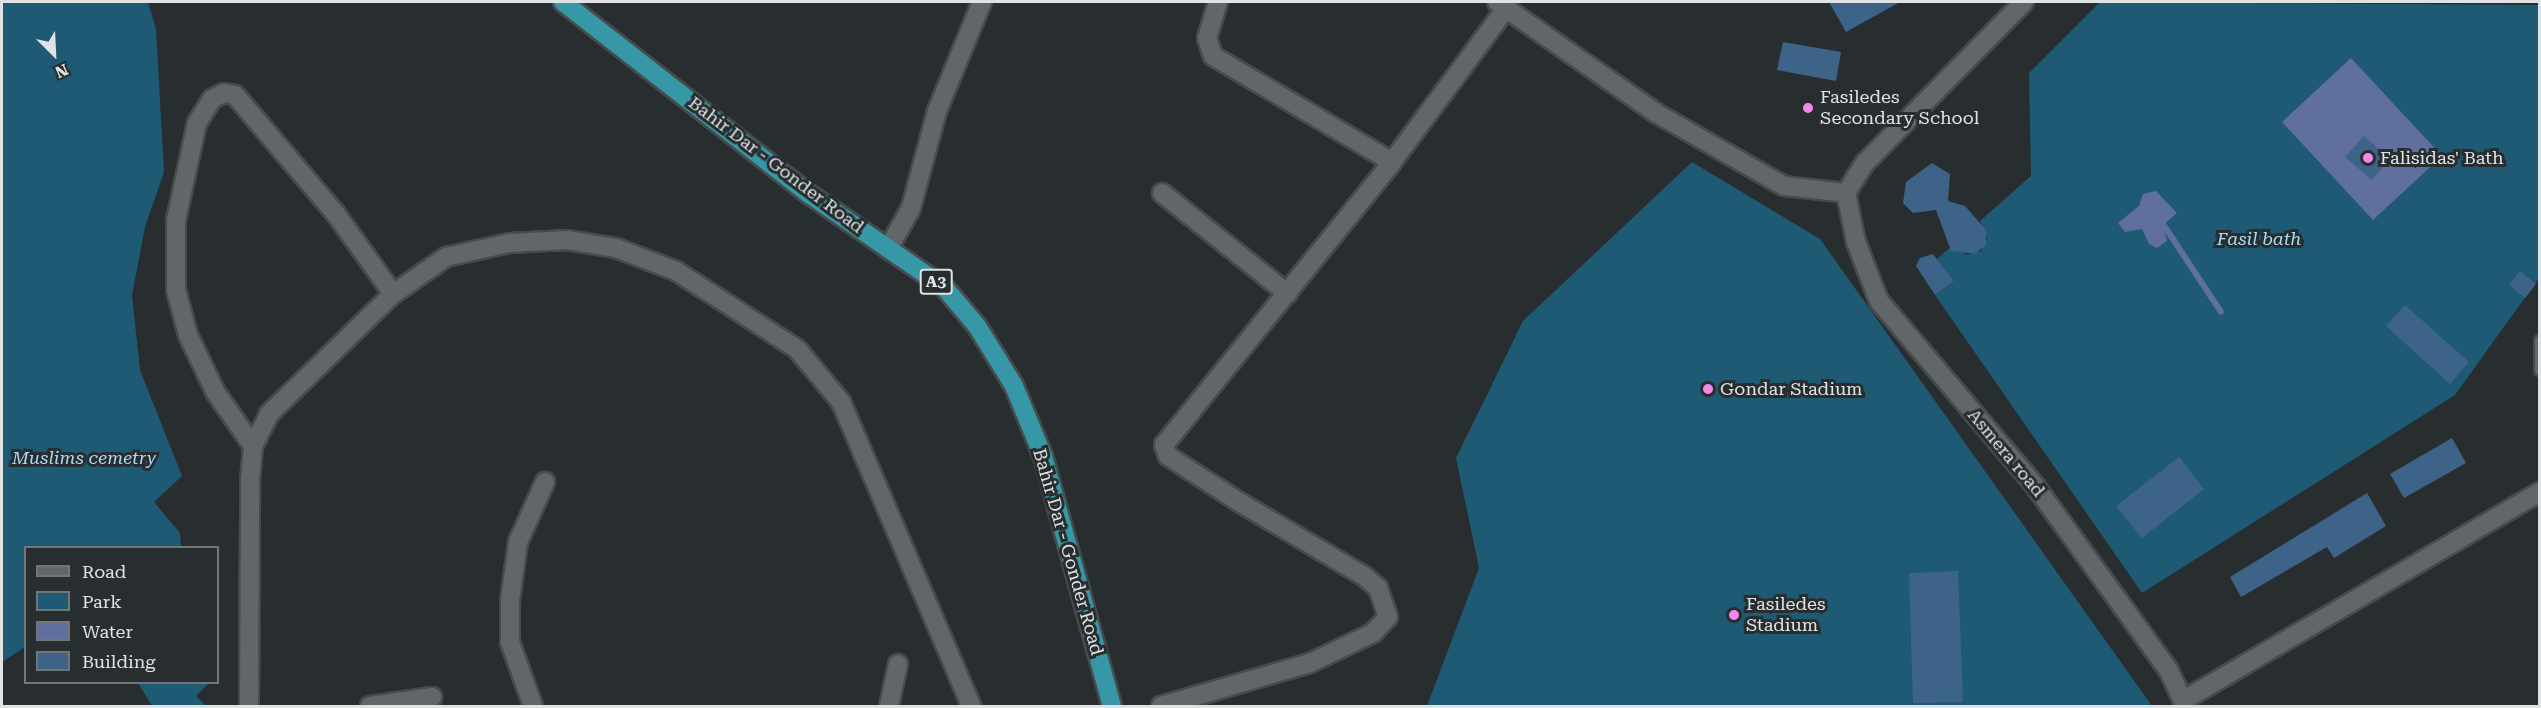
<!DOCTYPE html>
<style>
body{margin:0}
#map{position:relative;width:2541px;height:708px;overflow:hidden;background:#282d2f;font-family:"Roboto Serif",serif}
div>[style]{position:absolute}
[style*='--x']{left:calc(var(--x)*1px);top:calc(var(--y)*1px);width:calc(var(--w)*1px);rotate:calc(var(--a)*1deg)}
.green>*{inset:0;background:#1e5a74}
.water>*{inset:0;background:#606f9d}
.stream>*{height:6px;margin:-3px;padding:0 3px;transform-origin:3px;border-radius:3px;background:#606f9d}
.building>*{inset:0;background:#3e6389}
.roads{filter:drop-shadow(2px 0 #464b4c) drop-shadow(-2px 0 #464b4c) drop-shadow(0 2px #464b4c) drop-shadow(0 -2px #464b4c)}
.service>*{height:10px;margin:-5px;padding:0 5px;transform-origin:5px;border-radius:5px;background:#616669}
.minor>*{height:18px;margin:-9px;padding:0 9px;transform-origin:9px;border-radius:9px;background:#616669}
.tertiary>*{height:18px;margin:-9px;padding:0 9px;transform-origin:9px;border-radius:9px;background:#616669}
.trunk>*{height:18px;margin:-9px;padding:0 9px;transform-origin:9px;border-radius:9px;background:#3698a6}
.dots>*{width:16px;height:16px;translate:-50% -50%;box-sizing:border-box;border:3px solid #282d2f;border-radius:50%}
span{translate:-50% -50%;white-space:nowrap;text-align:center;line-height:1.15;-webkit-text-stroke:6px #282d2f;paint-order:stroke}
.shield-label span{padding:2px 4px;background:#282d2f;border:2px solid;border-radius:4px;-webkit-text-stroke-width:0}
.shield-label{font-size:16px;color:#dfe3e4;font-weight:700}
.poi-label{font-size:18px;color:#dfe3e4}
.left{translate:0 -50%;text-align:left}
.street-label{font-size:18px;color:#dfe3e4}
.park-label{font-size:18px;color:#a8dbf4;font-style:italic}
.frame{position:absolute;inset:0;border:3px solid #dfe3e4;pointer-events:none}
.legend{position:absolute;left:24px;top:546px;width:195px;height:138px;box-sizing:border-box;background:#282d2f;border:2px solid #717677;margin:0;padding:8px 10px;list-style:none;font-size:18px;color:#dfe3e4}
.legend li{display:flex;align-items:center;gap:12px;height:30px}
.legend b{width:30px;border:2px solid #717677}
.north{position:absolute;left:24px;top:24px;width:60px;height:60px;-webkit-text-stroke:4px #282d2f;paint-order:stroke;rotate:156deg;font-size:16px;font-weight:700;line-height:24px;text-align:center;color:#dfe3e4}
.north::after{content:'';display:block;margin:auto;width:21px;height:27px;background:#dfe3e4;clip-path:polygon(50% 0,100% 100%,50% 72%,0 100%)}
</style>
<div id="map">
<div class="green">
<i style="clip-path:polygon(2px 2px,148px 2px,156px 29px,164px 172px,145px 227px,132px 295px,140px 370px,182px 476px,154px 502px,180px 533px,181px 547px,26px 548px,25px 647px,2px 662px)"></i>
<i style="clip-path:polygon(2100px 2px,2539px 5px,2539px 278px,2455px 395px,2142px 593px,1935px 295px,1954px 281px,1937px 259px,1952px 246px,1967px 255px,1981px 251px,1987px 238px,1980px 221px,2031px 176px,2029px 73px)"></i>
<i style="clip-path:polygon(1692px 162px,1820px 239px,2152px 706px,1427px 706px,1479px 568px,1456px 458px,1523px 321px)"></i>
<i style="clip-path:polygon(138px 683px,209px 683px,196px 696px,206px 706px,152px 706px)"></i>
</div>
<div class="water">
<i style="clip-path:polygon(2351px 58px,2442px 156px,2373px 220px,2282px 122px)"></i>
<i style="clip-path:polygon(2156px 191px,2177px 213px,2163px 225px,2167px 241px,2157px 248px,2149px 244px,2142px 229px,2125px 232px,2118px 223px,2139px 206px,2143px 194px)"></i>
</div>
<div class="stream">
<i style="--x:2163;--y:224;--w:105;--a:56.6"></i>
</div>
<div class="building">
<i style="clip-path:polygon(1829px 2px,1900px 2px,1846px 32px)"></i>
<i style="clip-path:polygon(1783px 42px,1841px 52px,1836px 81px,1777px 70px)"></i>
<i style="clip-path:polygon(2364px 136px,2390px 159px,2372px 180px,2345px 157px)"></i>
<i style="clip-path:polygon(1932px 163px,1950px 174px,1948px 201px,1965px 206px,1986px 230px,1986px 245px,1975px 254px,1951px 251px,1936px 210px,1913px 213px,1903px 203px,1906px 182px)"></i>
<i style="clip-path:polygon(1933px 254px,1954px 281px,1935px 295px,1916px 266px,1920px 258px)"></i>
<i style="clip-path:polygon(2520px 271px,2536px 284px,2525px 298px,2509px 285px)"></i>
<i style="clip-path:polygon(2405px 305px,2469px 362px,2450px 384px,2386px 326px)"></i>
<i style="clip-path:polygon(2452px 438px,2466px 463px,2404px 498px,2390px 474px)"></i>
<i style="clip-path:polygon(2179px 457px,2204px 489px,2142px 538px,2116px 506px)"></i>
<i style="clip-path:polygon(2367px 493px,2386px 526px,2334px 558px,2327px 547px,2241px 597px,2230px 577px)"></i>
<i style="clip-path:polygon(1958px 571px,1963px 702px,1913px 703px,1909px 573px)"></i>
</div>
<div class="roads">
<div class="service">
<i style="--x:2540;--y:341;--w:29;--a:90"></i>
</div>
<div class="minor">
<i style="--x:1218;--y:2;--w:38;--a:107"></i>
<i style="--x:1207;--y:38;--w:19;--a:72"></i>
<i style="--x:1213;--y:56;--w:208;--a:30.6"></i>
<i style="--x:1162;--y:193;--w:161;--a:38.7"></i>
<i style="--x:888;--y:249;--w:47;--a:-60.7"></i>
<i style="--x:911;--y:208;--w:100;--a:-75"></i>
<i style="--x:937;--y:111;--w:118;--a:-67.6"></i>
<i style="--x:253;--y:446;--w:65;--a:-124.9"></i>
<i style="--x:216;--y:393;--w:64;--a:-115.8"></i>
<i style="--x:188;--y:335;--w:47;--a:-104.9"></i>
<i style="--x:176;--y:290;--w:70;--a:-90"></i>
<i style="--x:176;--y:220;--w:99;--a:-77.8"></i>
<i style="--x:197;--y:123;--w:28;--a:-58"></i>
<i style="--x:212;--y:99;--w:13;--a:-27"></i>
<i style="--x:224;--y:93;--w:11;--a:10"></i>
<i style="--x:235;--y:95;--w:156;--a:49.7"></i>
<i style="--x:336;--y:214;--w:98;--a:54.5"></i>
<i style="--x:2184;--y:700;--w:412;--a:-30.3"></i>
<i style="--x:370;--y:706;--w:63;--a:-8.3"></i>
<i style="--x:533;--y:706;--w:68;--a:-109.8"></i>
<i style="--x:510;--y:642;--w:42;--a:-90"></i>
<i style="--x:510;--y:600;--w:59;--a:-82.1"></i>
<i style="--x:518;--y:542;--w:66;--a:-65.8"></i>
<i style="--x:889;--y:706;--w:43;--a:-77.9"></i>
<i style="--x:1161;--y:706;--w:155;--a:-16.1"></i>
<i style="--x:1310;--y:663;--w:70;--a:-25.5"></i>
<i style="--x:1373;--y:633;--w:22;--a:-47"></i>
<i style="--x:1388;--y:617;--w:31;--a:-109"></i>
<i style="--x:1378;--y:588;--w:18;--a:-139"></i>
<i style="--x:1364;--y:576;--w:149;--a:-149.3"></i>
<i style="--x:1236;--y:500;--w:81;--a:-147.1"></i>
<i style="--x:1168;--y:456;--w:12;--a:-110"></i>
<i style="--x:1164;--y:445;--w:363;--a:-51.1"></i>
<i style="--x:1392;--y:162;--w:193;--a:-53.4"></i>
</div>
<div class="tertiary">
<i style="--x:1497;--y:2;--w:194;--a:34.9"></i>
<i style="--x:1656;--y:113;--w:147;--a:29.7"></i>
<i style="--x:1784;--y:186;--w:62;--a:6.4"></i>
<i style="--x:1846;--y:193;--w:50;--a:78.5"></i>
<i style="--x:1856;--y:242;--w:63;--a:68.7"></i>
<i style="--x:1879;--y:301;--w:243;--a:49.8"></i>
<i style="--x:2036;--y:487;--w:227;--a:54.1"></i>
<i style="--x:2169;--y:671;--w:38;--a:65"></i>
<i style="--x:1846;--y:193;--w:36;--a:-58"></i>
<i style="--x:1865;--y:163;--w:226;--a:-45.4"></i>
<i style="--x:249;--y:706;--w:225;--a:-89.7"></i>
<i style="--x:250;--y:481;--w:35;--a:-85"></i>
<i style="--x:253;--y:446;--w:36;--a:-63"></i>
<i style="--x:269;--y:414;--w:173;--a:-44.1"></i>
<i style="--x:393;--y:294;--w:65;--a:-34.9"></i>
<i style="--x:446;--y:257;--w:65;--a:-12.5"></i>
<i style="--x:509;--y:243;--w:58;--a:-3"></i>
<i style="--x:567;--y:240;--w:50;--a:9.3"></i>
<i style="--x:616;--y:248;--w:64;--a:21"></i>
<i style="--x:676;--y:271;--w:144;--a:32.8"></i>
<i style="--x:797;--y:349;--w:69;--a:50.3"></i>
<i style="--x:841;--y:402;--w:331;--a:66.8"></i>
</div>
<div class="trunk">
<i style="--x:563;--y:2;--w:312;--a:38"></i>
<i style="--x:809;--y:194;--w:164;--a:34.6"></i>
<i style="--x:944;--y:287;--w:51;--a:49.8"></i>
<i style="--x:977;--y:326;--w:70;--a:58.3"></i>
<i style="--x:1014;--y:386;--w:76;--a:67.5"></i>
<i style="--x:1043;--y:456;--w:259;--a:74.6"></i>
</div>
</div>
<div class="dots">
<i style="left:1808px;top:108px;background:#f688ed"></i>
<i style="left:2368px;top:158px;background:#f688ed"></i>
<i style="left:1708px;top:389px;background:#f688ed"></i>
<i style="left:1734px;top:615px;background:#f688ed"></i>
</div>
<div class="shield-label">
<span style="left:936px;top:282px">A3</span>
</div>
<div class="poi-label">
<span class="left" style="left:1820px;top:108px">Fasiledes<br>Secondary School</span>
<span class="left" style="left:2380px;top:158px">Falisidas' Bath</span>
<span class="left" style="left:1720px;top:389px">Gondar Stadium</span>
<span class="left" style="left:1746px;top:615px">Fasiledes<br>Stadium</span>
</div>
<div class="street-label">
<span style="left:776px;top:165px;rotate:37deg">Bahir Dar - Gonder Road</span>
<span style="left:2006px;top:453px;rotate:50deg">Asmera road</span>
<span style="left:1068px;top:552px;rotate:74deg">Bahir Dar - Gonder Road</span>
</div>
<div class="park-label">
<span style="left:2259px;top:239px">Fasil bath</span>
<span style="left:84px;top:458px">Muslims cemetry</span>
</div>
<div class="frame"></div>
<ul class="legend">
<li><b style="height:8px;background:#616669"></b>Road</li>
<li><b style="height:16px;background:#1e5a74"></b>Park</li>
<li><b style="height:16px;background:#606f9d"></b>Water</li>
<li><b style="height:16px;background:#3e6389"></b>Building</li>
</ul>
<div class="north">N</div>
</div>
